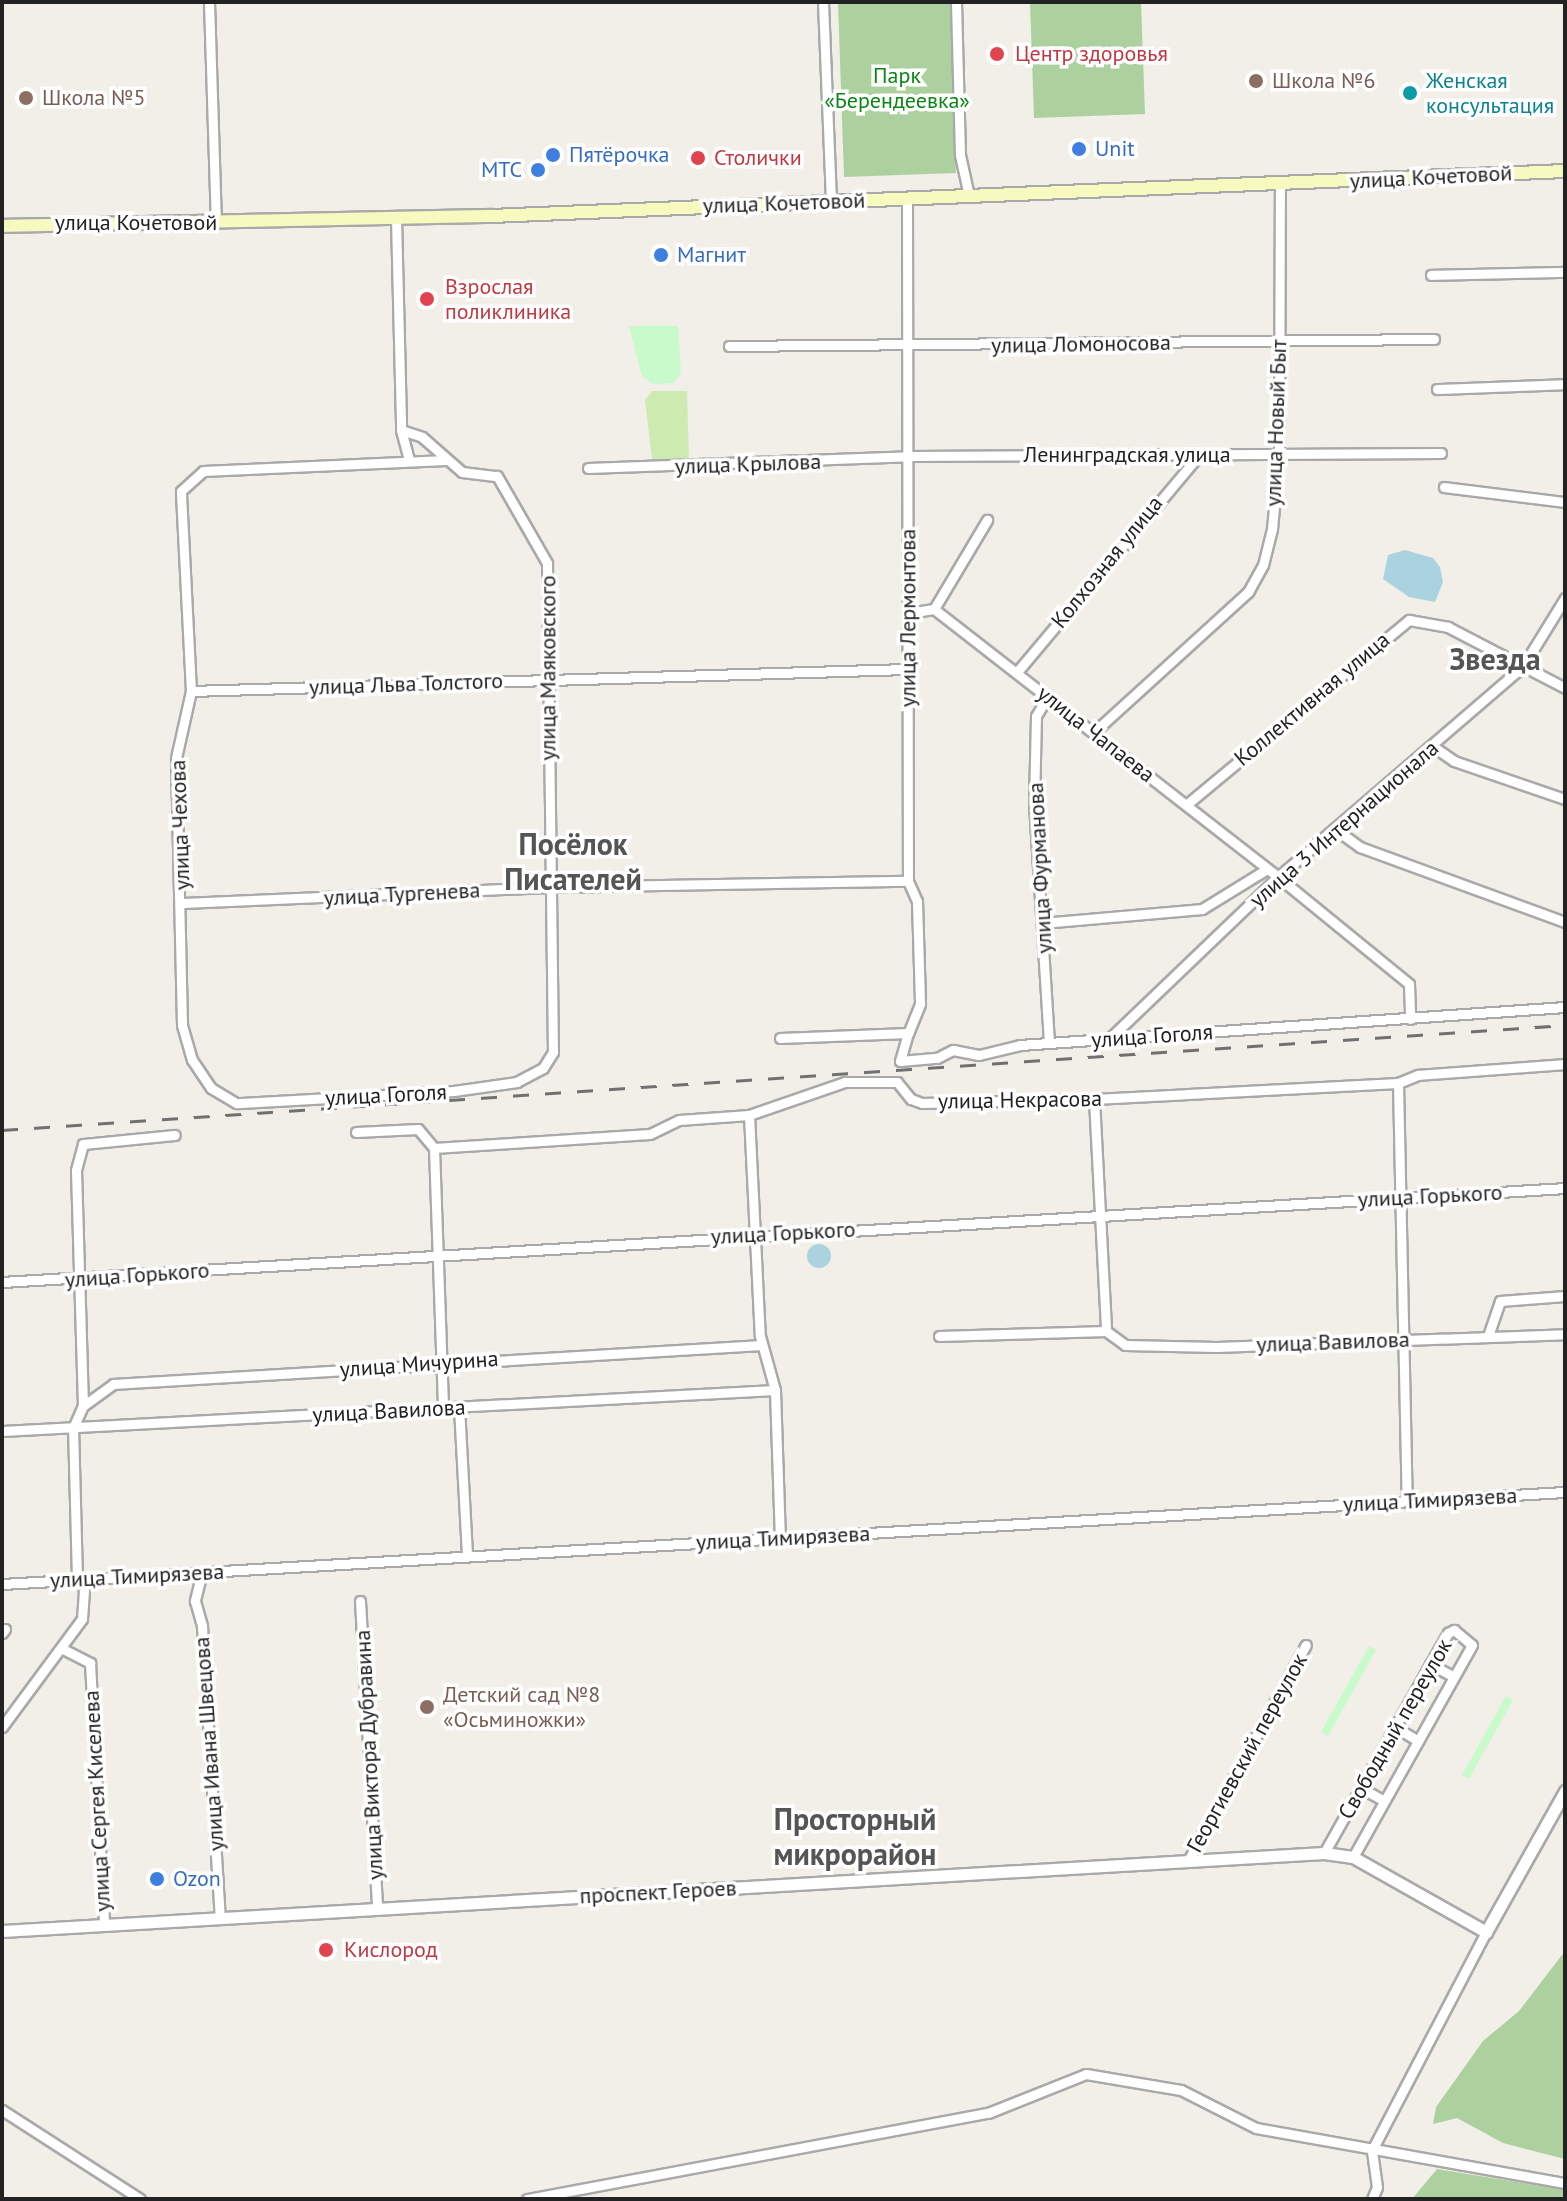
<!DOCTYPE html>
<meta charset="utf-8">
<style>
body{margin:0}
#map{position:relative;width:1567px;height:2201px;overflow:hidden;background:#f2efe9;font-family:"PT Sans",sans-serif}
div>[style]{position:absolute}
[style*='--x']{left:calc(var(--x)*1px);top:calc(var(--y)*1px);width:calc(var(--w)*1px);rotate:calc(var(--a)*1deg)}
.grass>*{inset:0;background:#cdebb0}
.forest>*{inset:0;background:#add19e}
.park>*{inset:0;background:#c8facc}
.water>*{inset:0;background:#aad3df}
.round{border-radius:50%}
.roads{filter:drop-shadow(2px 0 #a9a9a9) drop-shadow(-2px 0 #a9a9a9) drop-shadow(0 2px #a9a9a9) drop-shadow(0 -2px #a9a9a9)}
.minor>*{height:9px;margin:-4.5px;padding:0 4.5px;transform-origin:4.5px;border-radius:4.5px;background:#fff}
.tertiary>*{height:11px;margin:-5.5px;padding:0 5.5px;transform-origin:5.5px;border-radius:5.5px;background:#fff}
.secondary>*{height:12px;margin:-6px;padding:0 6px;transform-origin:6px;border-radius:6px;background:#f7fabf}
.rail>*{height:3px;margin-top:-1.5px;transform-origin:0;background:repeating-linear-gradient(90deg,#707070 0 16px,transparent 0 32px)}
.dots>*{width:22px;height:22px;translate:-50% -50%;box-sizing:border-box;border:4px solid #fff;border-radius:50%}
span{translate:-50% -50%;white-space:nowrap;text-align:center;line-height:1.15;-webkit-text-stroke:7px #fff;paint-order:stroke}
.health-label{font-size:22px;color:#be3a42}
.left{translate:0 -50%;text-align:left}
.park-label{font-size:22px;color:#0c8416}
.culture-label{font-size:22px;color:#0d838f}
.education-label{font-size:22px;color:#785e54}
.shop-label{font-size:22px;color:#366cbe}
.right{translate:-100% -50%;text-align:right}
.street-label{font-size:22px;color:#222}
.district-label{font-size:30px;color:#555;font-weight:700}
.frame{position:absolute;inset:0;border:4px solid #222;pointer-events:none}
</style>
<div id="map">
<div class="grass">
<i style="clip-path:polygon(652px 391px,687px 391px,689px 461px,652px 459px,645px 400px)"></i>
</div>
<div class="forest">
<i style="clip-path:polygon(838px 2px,950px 2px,956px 173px,844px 177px)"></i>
<i style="clip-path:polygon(1030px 2px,1141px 2px,1145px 114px,1034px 118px)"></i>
<i style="clip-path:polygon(1565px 1951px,1565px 2159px,1503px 2143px,1457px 2118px,1433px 2124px,1436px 2107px,1483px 2041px,1519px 2011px)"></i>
<i style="clip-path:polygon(1437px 2169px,1565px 2190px,1565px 2199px,1412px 2199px)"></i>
</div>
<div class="park">
<i style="clip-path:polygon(629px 326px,678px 326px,681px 372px,674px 383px,653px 384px,642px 376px)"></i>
<i style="clip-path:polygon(1369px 1646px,1376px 1650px,1328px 1736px,1321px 1732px)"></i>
<i style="clip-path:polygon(1506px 1696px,1513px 1700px,1469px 1779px,1462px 1775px)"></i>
</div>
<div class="water">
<i style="clip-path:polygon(1405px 550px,1433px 558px,1440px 567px,1443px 582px,1435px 602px,1409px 597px,1383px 579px,1388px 555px)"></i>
<i class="round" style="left:807px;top:1244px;width:24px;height:24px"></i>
</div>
<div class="roads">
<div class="minor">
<i style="--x:209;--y:2;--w:221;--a:88.2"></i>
<i style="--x:823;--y:2;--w:198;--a:87.7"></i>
<i style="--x:956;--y:2;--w:153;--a:88.5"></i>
<i style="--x:960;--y:155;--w:42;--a:77.6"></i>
<i style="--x:907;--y:198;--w:683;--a:89.92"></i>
<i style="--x:908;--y:881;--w:22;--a:66"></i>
<i style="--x:917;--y:901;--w:103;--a:88.3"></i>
<i style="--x:920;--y:1004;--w:31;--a:112"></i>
<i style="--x:396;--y:218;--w:212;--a:88.6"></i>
<i style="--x:401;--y:430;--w:22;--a:18"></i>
<i style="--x:422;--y:437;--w:53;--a:41.2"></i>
<i style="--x:462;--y:472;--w:35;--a:7"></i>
<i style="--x:497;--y:476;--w:100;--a:60.1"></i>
<i style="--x:547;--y:563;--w:489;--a:89.3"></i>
<i style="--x:553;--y:1052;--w:19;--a:122"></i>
<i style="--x:543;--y:1068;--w:30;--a:152"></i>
<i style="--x:517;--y:1082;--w:64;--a:171.9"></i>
<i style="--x:454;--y:1091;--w:218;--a:176.8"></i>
<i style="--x:236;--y:1103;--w:29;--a:-149"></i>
<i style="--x:211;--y:1088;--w:34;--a:-124"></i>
<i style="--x:192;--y:1060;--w:36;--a:-106"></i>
<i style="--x:182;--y:1025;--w:267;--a:-91.3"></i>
<i style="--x:176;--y:758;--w:69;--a:-77.4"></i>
<i style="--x:191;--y:691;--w:200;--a:-92.9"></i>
<i style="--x:181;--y:491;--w:30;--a:-42"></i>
<i style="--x:203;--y:471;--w:243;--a:-2.6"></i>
<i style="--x:1431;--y:275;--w:134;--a:-1.3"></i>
<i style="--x:729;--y:346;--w:705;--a:-0.57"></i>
<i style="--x:1437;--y:389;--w:128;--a:-2.2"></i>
<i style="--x:401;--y:430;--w:30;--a:75"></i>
<i style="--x:588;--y:468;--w:321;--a:-2.1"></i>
<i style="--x:909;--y:456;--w:532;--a:-0.32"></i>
<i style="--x:1444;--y:487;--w:122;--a:7.1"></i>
<i style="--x:934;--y:609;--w:104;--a:-59.2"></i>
<i style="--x:908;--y:613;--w:26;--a:-9"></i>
<i style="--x:934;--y:609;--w:436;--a:37.9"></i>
<i style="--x:1278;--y:877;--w:169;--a:39.2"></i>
<i style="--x:1409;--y:984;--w:35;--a:88"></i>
<i style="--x:1017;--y:672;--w:283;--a:-50"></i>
<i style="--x:191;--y:691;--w:717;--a:-1.76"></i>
<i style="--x:1048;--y:696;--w:23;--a:121"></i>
<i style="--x:1036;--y:716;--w:88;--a:91.3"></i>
<i style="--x:1034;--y:804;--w:239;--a:86.4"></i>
<i style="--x:1093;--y:733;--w:210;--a:-42.3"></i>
<i style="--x:1248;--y:592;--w:31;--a:-61"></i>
<i style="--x:1263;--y:565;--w:37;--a:-76"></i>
<i style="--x:1272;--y:529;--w:75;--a:-84.7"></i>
<i style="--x:1279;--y:454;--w:270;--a:-89.8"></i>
<i style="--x:1434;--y:747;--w:24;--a:35"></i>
<i style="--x:1454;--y:761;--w:117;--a:18.9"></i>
<i style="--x:1186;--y:805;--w:290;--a:-39.7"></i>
<i style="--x:1409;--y:620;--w:40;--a:10"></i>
<i style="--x:1448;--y:627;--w:132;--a:27.5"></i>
<i style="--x:1335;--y:829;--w:31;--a:36"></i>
<i style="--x:1360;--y:847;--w:218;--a:20.1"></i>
<i style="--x:183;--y:903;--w:367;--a:-2.5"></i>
<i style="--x:550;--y:887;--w:358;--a:-1"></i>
<i style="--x:1042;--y:923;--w:161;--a:-5"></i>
<i style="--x:1202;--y:909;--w:76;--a:-31.6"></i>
<i style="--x:780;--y:1038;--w:128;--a:-2.2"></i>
<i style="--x:908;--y:1033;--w:29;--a:106"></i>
<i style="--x:900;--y:1061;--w:37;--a:-5"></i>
<i style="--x:937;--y:1058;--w:18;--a:-27"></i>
<i style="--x:953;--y:1050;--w:26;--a:11"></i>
<i style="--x:979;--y:1055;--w:42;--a:-13.7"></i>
<i style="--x:1020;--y:1045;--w:546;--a:-3.99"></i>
<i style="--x:1109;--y:1039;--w:234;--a:-43.8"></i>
<i style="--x:1278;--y:877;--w:323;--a:-40.7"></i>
<i style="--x:1523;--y:666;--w:80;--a:-58.3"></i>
<i style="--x:1398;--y:1083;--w:418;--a:88.8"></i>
<i style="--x:1094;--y:1099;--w:232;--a:87"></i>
<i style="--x:749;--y:1115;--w:221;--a:87.2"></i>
<i style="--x:760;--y:1336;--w:56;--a:74.5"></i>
<i style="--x:775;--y:1390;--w:148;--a:88.1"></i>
<i style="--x:356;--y:1132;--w:62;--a:-2.8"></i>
<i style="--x:418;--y:1129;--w:25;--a:50"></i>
<i style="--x:434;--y:1148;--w:216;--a:-3.7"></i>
<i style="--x:650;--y:1134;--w:32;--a:-26"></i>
<i style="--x:679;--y:1120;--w:70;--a:-4.1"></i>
<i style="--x:749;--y:1115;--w:102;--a:-19"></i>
<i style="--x:845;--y:1082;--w:52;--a:0"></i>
<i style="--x:897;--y:1082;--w:22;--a:51"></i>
<i style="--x:911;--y:1099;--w:12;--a:20"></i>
<i style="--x:922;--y:1103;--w:172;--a:-1.3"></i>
<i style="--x:1094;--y:1099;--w:304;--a:-3"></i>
<i style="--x:1398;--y:1083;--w:22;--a:-22"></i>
<i style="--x:1418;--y:1075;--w:147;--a:-4.3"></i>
<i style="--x:434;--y:1148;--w:260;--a:88"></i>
<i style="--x:2;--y:1282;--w:1566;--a:-3.44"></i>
<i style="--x:1106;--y:1331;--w:24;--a:36"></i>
<i style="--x:1125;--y:1345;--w:92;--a:1.2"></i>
<i style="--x:1217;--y:1347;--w:348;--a:-2.1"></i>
<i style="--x:939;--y:1336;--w:167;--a:-1.7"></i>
<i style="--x:1488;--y:1336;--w:37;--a:-71"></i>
<i style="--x:1500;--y:1301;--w:65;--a:-4.4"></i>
<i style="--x:83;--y:1406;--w:37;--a:-36"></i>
<i style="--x:113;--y:1384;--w:650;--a:-3.44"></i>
<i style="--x:459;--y:1407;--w:149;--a:86.9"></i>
<i style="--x:2;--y:1431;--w:774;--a:-3.04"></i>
<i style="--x:202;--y:1572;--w:30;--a:104"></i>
<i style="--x:195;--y:1601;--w:26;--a:74"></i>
<i style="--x:202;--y:1626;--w:293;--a:86.5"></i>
<i style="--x:77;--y:1579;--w:151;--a:-91.5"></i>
<i style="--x:73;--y:1428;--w:24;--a:-66"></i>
<i style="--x:83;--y:1406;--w:236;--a:-91.7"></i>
<i style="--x:76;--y:1170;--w:27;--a:-75"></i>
<i style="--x:83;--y:1144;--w:92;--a:-5.6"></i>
<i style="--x:2;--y:1584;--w:1566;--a:-3.37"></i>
<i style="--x:360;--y:1601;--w:307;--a:86.8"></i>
<i style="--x:2;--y:1633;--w:5;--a:-53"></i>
<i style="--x:61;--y:1648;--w:33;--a:27"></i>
<i style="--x:90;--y:1663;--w:262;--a:86.9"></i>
<i style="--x:1430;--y:1664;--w:27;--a:28"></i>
<i style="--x:2;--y:1727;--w:134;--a:-53.5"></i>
<i style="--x:82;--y:1619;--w:31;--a:-86"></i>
<i style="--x:84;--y:1588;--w:11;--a:-128"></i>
<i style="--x:1395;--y:1727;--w:27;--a:31"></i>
<i style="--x:1361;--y:1788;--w:26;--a:29"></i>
<i style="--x:1324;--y:1853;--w:253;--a:-60.6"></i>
<i style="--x:1448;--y:1633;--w:7;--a:-27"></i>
<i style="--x:1454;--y:1630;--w:23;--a:40"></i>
<i style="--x:1472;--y:1645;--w:243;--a:119.3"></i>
<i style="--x:1188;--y:1861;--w:246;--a:-61.4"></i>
<i style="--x:2;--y:2110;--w:164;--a:32.8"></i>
<i style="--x:527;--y:2199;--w:469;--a:-10.6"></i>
<i style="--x:988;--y:2113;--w:105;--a:-21.7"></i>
<i style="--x:1086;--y:2074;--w:96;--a:9.6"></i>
<i style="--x:1181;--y:2090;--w:84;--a:26.9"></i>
<i style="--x:1256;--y:2128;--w:314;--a:10.1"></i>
<i style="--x:1372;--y:2199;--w:13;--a:-67"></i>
<i style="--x:1377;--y:2187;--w:37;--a:-98"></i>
<i style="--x:1372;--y:2150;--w:246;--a:-62.4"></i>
</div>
<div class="tertiary">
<i style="--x:2;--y:1931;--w:1324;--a:-3.38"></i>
<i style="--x:1324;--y:1853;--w:29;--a:8"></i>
<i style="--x:1353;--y:1857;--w:153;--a:29.4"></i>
<i style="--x:1486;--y:1932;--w:162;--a:-60.7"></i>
</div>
<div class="secondary">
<i style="--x:2;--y:226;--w:489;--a:-1.2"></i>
<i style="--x:491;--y:216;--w:1075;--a:-2.4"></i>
</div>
</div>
<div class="rail">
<i style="--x:2;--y:1130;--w:1567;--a:-3.84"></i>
</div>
<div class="dots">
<i style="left:997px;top:54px;background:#e0444e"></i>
<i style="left:1256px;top:81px;background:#8d6e63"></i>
<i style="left:1410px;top:93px;background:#0f9aa8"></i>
<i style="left:26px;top:98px;background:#8d6e63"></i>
<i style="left:1079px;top:149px;background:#3f7fe0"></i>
<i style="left:553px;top:155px;background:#3f7fe0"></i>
<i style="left:698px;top:158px;background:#e0444e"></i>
<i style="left:538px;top:170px;background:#3f7fe0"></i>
<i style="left:661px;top:255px;background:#3f7fe0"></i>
<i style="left:427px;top:299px;background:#e0444e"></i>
<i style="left:427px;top:1707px;background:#8d6e63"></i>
<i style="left:157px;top:1879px;background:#3f7fe0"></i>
<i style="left:326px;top:1950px;background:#e0444e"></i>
</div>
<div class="health-label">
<span class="left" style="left:1015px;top:54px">Центр здоровья</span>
<span class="left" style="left:714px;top:158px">Столички</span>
<span class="left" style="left:445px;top:299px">Взрослая<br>поликлиника</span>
<span class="left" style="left:344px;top:1950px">Кислород</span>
</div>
<div class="park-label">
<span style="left:897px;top:88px">Парк<br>«Берендеевка»</span>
</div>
<div class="culture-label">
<span class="left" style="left:1426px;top:93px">Женская<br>консультация</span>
</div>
<div class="education-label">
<span class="left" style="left:1272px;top:81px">Школа №6</span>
<span class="left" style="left:42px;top:98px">Школа №5</span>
<span class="left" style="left:443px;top:1707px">Детский сад №8<br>«Осьминожки»</span>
</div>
<div class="shop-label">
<span class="left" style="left:1095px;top:149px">Unit</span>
<span class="left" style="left:569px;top:155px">Пятёрочка</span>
<span class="right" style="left:522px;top:170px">МТС</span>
<span class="left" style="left:677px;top:255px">Магнит</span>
<span class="left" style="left:173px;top:1879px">Ozon</span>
</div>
<div class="street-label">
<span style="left:1431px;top:177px;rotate:-3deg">улица Кочетовой</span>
<span style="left:784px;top:203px;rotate:-2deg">улица Кочетовой</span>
<span style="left:136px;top:223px">улица Кочетовой</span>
<span style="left:1081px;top:344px;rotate:-1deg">улица Ломоносова</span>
<span style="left:1276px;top:423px;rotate:-88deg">улица Новый Быт</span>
<span style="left:1127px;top:455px">Ленинградская улица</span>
<span style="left:748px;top:464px;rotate:-2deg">улица Крылова</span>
<span style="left:1107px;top:562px;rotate:-51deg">Колхозная улица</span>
<span style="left:908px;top:618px;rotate:-90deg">улица Лермонтова</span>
<span style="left:548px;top:668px;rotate:-90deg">улица Маяковского</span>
<span style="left:406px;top:684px;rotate:-2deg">улица Льва Толстого</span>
<span style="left:1312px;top:699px;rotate:-40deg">Коллективная улица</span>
<span style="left:1096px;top:734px;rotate:38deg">улица Чапаева</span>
<span style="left:1344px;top:824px;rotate:-41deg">улица 3 Интернационала</span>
<span style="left:180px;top:825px;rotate:-92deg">улица Чехова</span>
<span style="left:1040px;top:868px;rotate:-93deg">улица Фурманова</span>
<span style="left:402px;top:894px;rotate:-3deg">улица Тургенева</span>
<span style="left:1152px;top:1036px;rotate:-4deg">улица Гоголя</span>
<span style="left:386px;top:1095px;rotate:-3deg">улица Гоголя</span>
<span style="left:1020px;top:1100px;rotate:-1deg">улица Некрасова</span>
<span style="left:1430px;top:1196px;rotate:-3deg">улица Горького</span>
<span style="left:783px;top:1233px;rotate:-3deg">улица Горького</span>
<span style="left:137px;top:1275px;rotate:-4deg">улица Горького</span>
<span style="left:1333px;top:1342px;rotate:-2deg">улица Вавилова</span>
<span style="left:419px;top:1364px;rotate:-4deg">улица Мичурина</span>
<span style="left:389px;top:1411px;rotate:-3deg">улица Вавилова</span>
<span style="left:1430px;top:1500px;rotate:-3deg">улица Тимирязева</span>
<span style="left:783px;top:1538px;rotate:-3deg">улица Тимирязева</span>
<span style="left:137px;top:1576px;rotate:-3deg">улица Тимирязева</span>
<span style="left:1395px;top:1729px;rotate:-60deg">Свободный переулок</span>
<span style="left:209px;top:1744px;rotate:-94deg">улица Ивана Швецова</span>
<span style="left:1247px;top:1753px;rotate:-61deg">Георгиевский переулок</span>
<span style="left:369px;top:1755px;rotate:-93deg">улица Виктора Дубравина</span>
<span style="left:97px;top:1801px;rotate:-93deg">улица Сергея Киселева</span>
<span style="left:658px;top:1892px;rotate:-3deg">проспект Героев</span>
</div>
<div class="district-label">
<span style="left:1495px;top:659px">Звезда</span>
<span style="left:573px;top:861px">Посёлок<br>Писателей</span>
<span style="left:855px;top:1836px">Просторный<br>микрорайон</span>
</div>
<div class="frame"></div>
</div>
